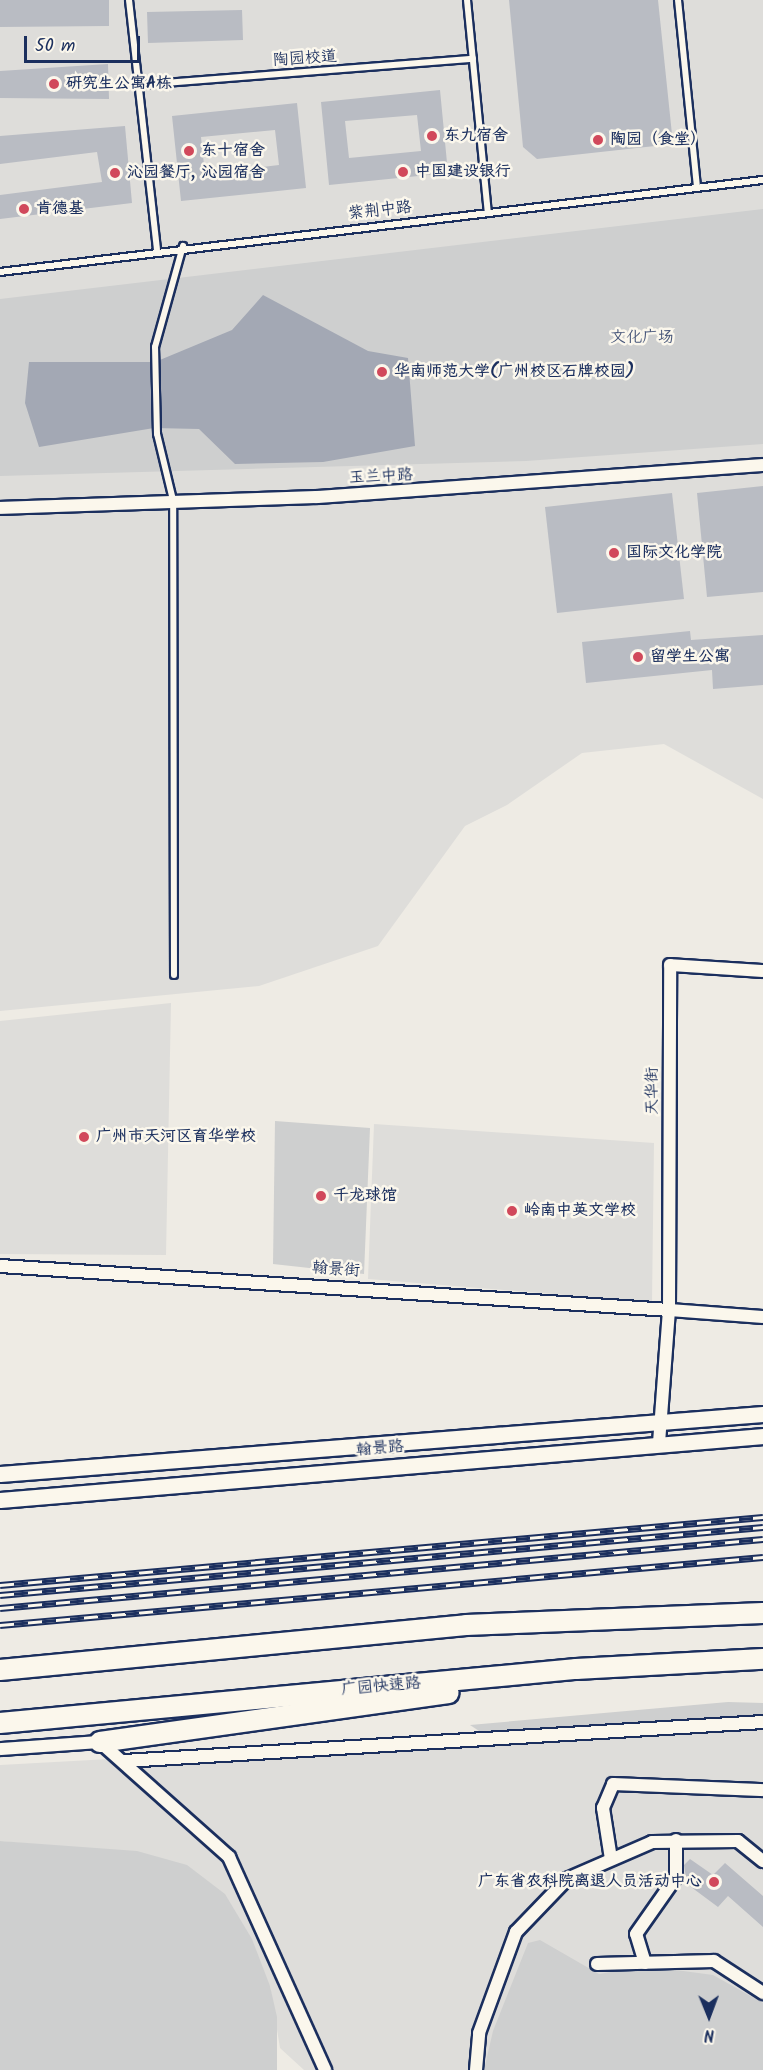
<!DOCTYPE html>
<meta charset="utf-8">
<style>
body{margin:0}
#map{position:relative;width:763px;height:2070px;overflow:hidden;background:#eeebe4;font-family:Kalam,"LXGW WenKai TC",sans-serif}
div>[style]{position:absolute}
[style*='--x']{left:calc(var(--x)*1px);top:calc(var(--y)*1px);width:calc(var(--w)*1px);rotate:calc(var(--a)*1deg)}
.built>*{inset:0;background:#deddda}
.green>*{inset:0;background:#cecfcf}
.water>*{inset:0;background:#a3a8b4}
.building>*{inset:0;background:#b9bcc3}
.roads{filter:drop-shadow(2px 0 #1b2f5e) drop-shadow(-2px 0 #1b2f5e) drop-shadow(0 2px #1b2f5e) drop-shadow(0 -2px #1b2f5e)}
.service>*{height:6px;margin:-3px;padding:0 3px;transform-origin:3px;border-radius:3px;background:#fbf7ec}
.minor>*{height:12px;margin:-6px;padding:0 6px;transform-origin:6px;border-radius:6px;background:#fbf7ec}
.tertiary>*{height:15px;margin:-7.5px;padding:0 7.5px;transform-origin:7.5px;border-radius:7.5px;background:#fbf7ec}
.trunk>*{height:20px;margin:-10px;padding:0 10px;transform-origin:10px;border-radius:10px;background:#fbf7ec}
.rail>*{height:7px;margin-top:-3.5px;transform-origin:0;background:repeating-linear-gradient(90deg,#fbf7ec 0 14px,#1b2f5e 0 28px);box-sizing:border-box;border-block:2px solid #1b2f5e}
.dots>*{width:16px;height:16px;translate:-50% -50%;box-sizing:border-box;border:3px solid #fbf7ec;border-radius:50%}
span{translate:-50% -50%;white-space:nowrap;text-align:center;line-height:1.15;-webkit-text-stroke:5px #fbf7ec;paint-order:stroke}
.street-label{font-size:16px;color:#1b2f5e}
.poi-label{font-size:16px;color:#1b2f5e;font-weight:700}
.left{translate:0 -50%;text-align:left}
.right{translate:-100% -50%;text-align:right}
.park-label{font-size:16px;color:#48577a}
.north{position:absolute;left:679px;top:1986px;width:60px;height:60px;-webkit-text-stroke:4px #fbf7ec;paint-order:stroke;rotate:179deg;font-size:16px;font-weight:700;line-height:24px;text-align:center;color:#1b2f5e}
.north::after{content:'';display:block;margin:auto;width:21px;height:27px;background:#1b2f5e;clip-path:polygon(50% 0,100% 100%,50% 72%,0 100%)}
.scale{position:absolute;left:24px;top:36px;width:116px;height:27px;box-sizing:border-box;border:3px solid #1b2f5e;border-top:0;padding-left:8px;font-size:18px;line-height:21px;white-space:nowrap;color:#1b2f5e;-webkit-text-stroke:4px #fbf7ec;paint-order:stroke}
</style>
<div id="map">
<div class="built">
<i style="clip-path:polygon(0 0,763px 0,763px 799px,664px 744px,582px 753px,507px 805px,465px 826px,378px 946px,259px 986px,0 1011px)"></i>
<i style="clip-path:polygon(171px 1003px,166px 1255px,0 1254px,0 1021px)"></i>
<i style="clip-path:polygon(374px 1124px,654px 1143px,652px 1302px,368px 1279px)"></i>
<i style="clip-path:polygon(763px 1723px,763px 2070px,304px 2070px,280px 2048px,270px 1986px,51px 1846px,0 1841px,0 1765px)"></i>
</div>
<div class="green">
<i style="clip-path:polygon(763px 209px,763px 444px,526px 461px,0 476px,0 299px)"></i>
<i style="clip-path:polygon(275px 1121px,370px 1128px,364px 1274px,273px 1264px)"></i>
<i style="clip-path:polygon(728px 1702px,763px 1703px,763px 1723px,491px 1739px,470px 1725px)"></i>
<i style="clip-path:polygon(0 1841px,137px 1851px,187px 1865px,225px 1894px,252px 1939px,270px 1986px,277px 2017px,277px 2070px,0 2070px)"></i>
<i style="clip-path:polygon(540px 1940px,599px 1974px,646px 1966px,713px 1975px,763px 2003px,763px 2070px,484px 2070px,493px 2031px,528px 1943px)"></i>
</div>
<div class="water">
<i style="clip-path:polygon(263px 295px,368px 351px,408px 358px,415px 446px,323px 462px,235px 464px,199px 429px,154px 428px,39px 447px,25px 403px,29px 362px,155px 362px,232px 330px)"></i>
</div>
<div class="building">
<i style="clip-path:polygon(0 0,109px 0,109px 26px,0 27px)"></i>
<i style="clip-path:polygon(509px 0,658px 0,673px 144px,537px 159px,523px 147px)"></i>
<i style="clip-path:polygon(242px 10px,243px 40px,148px 43px,147px 12px)"></i>
<i style="clip-path:polygon(108px 64px,109px 99px,0 98px,0 71px)"></i>
<i style="clip-path:polygon(evenodd,440px 90px,448px 173px,329px 185px,321px 102px,440px 90px,417px 115px,421px 151px,349px 158px,345px 121px,417px 115px)"></i>
<i style="clip-path:polygon(evenodd,297px 103px,306px 188px,181px 201px,172px 116px,297px 103px,275px 130px,279px 165px,205px 174px,201px 137px,275px 130px)"></i>
<i style="clip-path:polygon(125px 126px,132px 203px,0 219px,0 195px,102px 182px,97px 152px,0 164px,0 136px)"></i>
<i style="clip-path:polygon(763px 486px,763px 592px,707px 597px,697px 493px)"></i>
<i style="clip-path:polygon(672px 493px,684px 599px,557px 613px,545px 507px)"></i>
<i style="clip-path:polygon(690px 631px,691px 640px,763px 635px,763px 685px,713px 689px,712px 670px,586px 683px,582px 642px)"></i>
<i style="clip-path:polygon(690px 1859px,713px 1875px,725px 1863px,763px 1896px,763px 1927px,728px 1896px,718px 1907px,687px 1884px,684px 1865px)"></i>
</div>
<div class="roads">
<div class="service">
<i style="--x:129;--y:0;--w:251;--a:83.6"></i>
<i style="--x:467;--y:0;--w:214;--a:84.4"></i>
<i style="--x:678;--y:0;--w:188;--a:84.2"></i>
<i style="--x:139;--y:85;--w:335;--a:-4.5"></i>
<i style="--x:0;--y:272;--w:769;--a:-6.88"></i>
<i style="--x:174;--y:975;--w:475;--a:-90.1"></i>
<i style="--x:173;--y:500;--w:68;--a:-103.6"></i>
<i style="--x:157;--y:434;--w:87;--a:-91.3"></i>
<i style="--x:155;--y:347;--w:105;--a:-74.5"></i>
</div>
<div class="minor">
<i style="--x:0;--y:508;--w:317;--a:-2"></i>
<i style="--x:317;--y:497;--w:447;--a:-4.1"></i>
<i style="--x:0;--y:1266;--w:670;--a:3.76"></i>
<i style="--x:669;--y:1310;--w:345;--a:-89.8"></i>
<i style="--x:670;--y:965;--w:93;--a:3.7"></i>
<i style="--x:659;--y:1443;--w:133;--a:-85.7"></i>
<i style="--x:669;--y:1310;--w:94;--a:4.3"></i>
<i style="--x:0;--y:1749;--w:100;--a:-4"></i>
<i style="--x:100;--y:1742;--w:173;--a:41.7"></i>
<i style="--x:229;--y:1857;--w:234;--a:65.7"></i>
<i style="--x:124;--y:1761;--w:640;--a:-3.49"></i>
<i style="--x:611;--y:1859;--w:52;--a:-98.9"></i>
<i style="--x:603;--y:1808;--w:26;--a:-67"></i>
<i style="--x:613;--y:1784;--w:150;--a:2.3"></i>
<i style="--x:645;--y:1963;--w:30;--a:-107"></i>
<i style="--x:636;--y:1934;--w:70;--a:-54.9"></i>
<i style="--x:676;--y:1877;--w:37;--a:-90"></i>
<i style="--x:597;--y:1964;--w:117;--a:-1.5"></i>
<i style="--x:714;--y:1961;--w:59;--a:33.1"></i>
<i style="--x:476;--y:2070;--w:37;--a:-85"></i>
<i style="--x:479;--y:2033;--w:108;--a:-69.9"></i>
<i style="--x:516;--y:1932;--w:74;--a:-46.1"></i>
<i style="--x:567;--y:1879;--w:93;--a:-23.5"></i>
<i style="--x:652;--y:1842;--w:86;--a:-0.7"></i>
<i style="--x:738;--y:1841;--w:32;--a:39"></i>
</div>
<div class="tertiary">
<i style="--x:0;--y:1474;--w:765;--a:-4.5"></i>
<i style="--x:0;--y:1500;--w:766;--a:-4.79"></i>
</div>
<div class="trunk">
<i style="--x:0;--y:1670;--w:468;--a:-5.5"></i>
<i style="--x:466;--y:1625;--w:297;--a:-2.3"></i>
<i style="--x:0;--y:1723;--w:579;--a:-5.36"></i>
<i style="--x:576;--y:1669;--w:187;--a:-3.1"></i>
<i style="--x:100;--y:1742;--w:352;--a:-8"></i>
</div>
</div>
<div class="rail">
<i style="--x:0;--y:1585;--w:766;--a:-5.09"></i>
<i style="--x:0;--y:1595;--w:766;--a:-5.09"></i>
<i style="--x:0;--y:1608;--w:766;--a:-5.17"></i>
<i style="--x:0;--y:1625;--w:766;--a:-5.09"></i>
</div>
<div class="dots">
<i style="left:54px;top:84px;background:#d1495b"></i>
<i style="left:432px;top:136px;background:#d1495b"></i>
<i style="left:598px;top:140px;background:#d1495b"></i>
<i style="left:189px;top:151px;background:#d1495b"></i>
<i style="left:403px;top:172px;background:#d1495b"></i>
<i style="left:115px;top:173px;background:#d1495b"></i>
<i style="left:24px;top:209px;background:#d1495b"></i>
<i style="left:382px;top:372px;background:#d1495b"></i>
<i style="left:614px;top:553px;background:#d1495b"></i>
<i style="left:638px;top:657px;background:#d1495b"></i>
<i style="left:84px;top:1137px;background:#d1495b"></i>
<i style="left:321px;top:1196px;background:#d1495b"></i>
<i style="left:512px;top:1211px;background:#d1495b"></i>
<i style="left:714px;top:1882px;background:#d1495b"></i>
</div>
<div class="street-label">
<span style="left:305px;top:59px;rotate:-4deg">陶园校道</span>
<span style="left:380px;top:211px;rotate:-6deg">紫荆中路</span>
<span style="left:381px;top:477px;rotate:-3deg">玉兰中路</span>
<span style="left:653px;top:1091px;rotate:-90deg">天华街</span>
<span style="left:336px;top:1270px;rotate:4deg">翰景街</span>
<span style="left:380px;top:1449px;rotate:-5deg">翰景路</span>
<span style="left:381px;top:1687px;rotate:-5deg">广园快速路</span>
</div>
<div class="poi-label">
<span class="left" style="left:66px;top:84px">研究生公寓A栋</span>
<span class="left" style="left:444px;top:136px">东九宿舍</span>
<span class="left" style="left:610px;top:140px">陶园（食堂）</span>
<span class="left" style="left:201px;top:151px">东十宿舍</span>
<span class="left" style="left:415px;top:172px">中国建设银行</span>
<span class="left" style="left:127px;top:173px">沁园餐厅, 沁园宿舍</span>
<span class="left" style="left:36px;top:209px">肯德基</span>
<span class="left" style="left:394px;top:372px">华南师范大学(广州校区石牌校园)</span>
<span class="left" style="left:626px;top:553px">国际文化学院</span>
<span class="left" style="left:650px;top:657px">留学生公寓</span>
<span class="left" style="left:96px;top:1137px">广州市天河区育华学校</span>
<span class="left" style="left:333px;top:1196px">千龙球馆</span>
<span class="left" style="left:524px;top:1211px">岭南中英文学校</span>
<span class="right" style="left:702px;top:1882px">广东省农科院离退人员活动中心</span>
</div>
<div class="park-label">
<span style="left:642px;top:338px">文化广场</span>
</div>
<div class="north">N</div>
<div class="scale">50 m</div>
</div>
